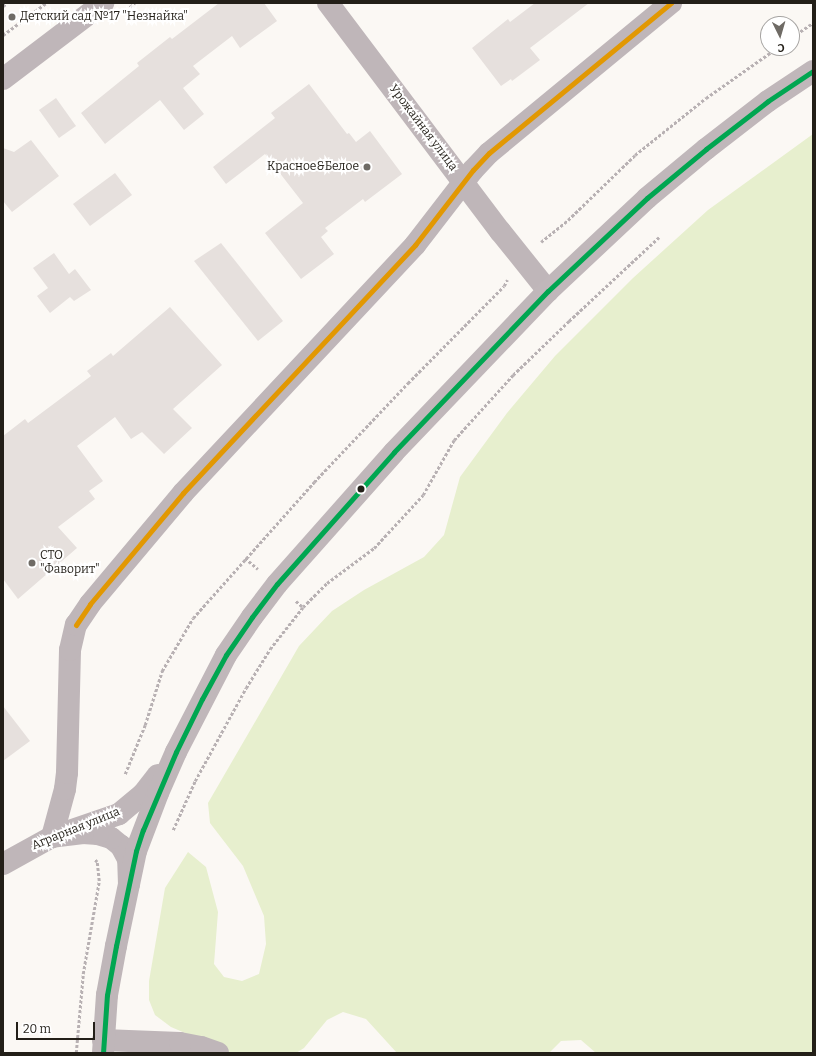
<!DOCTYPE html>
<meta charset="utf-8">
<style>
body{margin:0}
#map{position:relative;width:816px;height:1056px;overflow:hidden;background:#fbf8f4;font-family:Bitter,serif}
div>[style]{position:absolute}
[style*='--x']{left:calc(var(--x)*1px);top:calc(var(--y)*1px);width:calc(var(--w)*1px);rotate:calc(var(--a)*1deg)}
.green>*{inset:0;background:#e7efce}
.building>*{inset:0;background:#e6e0dd}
.path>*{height:2.5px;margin-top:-1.25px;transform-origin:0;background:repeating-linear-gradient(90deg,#b8b1b3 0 3px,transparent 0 5px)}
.minor>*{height:22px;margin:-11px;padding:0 11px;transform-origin:11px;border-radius:11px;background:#bfb6b9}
.major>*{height:22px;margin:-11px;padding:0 11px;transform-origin:11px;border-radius:11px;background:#c0b7ba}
.bus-1>*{height:5px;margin:-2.5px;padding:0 2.5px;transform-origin:2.5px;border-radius:2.5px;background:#00a651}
.bus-2>*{height:5px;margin:-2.5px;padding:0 2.5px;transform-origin:2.5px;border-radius:2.5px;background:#e29802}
.dots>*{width:11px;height:11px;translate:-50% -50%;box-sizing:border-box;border:2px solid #fff;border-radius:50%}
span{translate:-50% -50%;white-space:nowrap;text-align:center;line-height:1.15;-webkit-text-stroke:4px #fff;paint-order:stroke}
.poi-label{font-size:12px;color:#231f18}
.left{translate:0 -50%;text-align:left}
.right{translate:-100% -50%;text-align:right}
.street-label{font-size:12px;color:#231f18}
.frame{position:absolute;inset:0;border:4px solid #231f18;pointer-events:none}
.north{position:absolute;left:760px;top:16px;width:40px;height:40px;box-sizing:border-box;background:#fff;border:1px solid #a7a5a3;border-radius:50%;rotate:175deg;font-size:11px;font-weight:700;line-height:16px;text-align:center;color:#231f18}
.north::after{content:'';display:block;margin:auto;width:14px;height:18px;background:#6f6b65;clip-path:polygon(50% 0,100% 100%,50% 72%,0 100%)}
.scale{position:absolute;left:16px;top:1022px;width:79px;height:18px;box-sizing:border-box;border:2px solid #231f18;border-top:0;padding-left:5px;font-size:12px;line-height:14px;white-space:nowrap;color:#231f18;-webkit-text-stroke:3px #fff;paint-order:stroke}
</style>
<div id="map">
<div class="green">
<i style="clip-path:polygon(813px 134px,813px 1053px,596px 1053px,581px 1040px,561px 1041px,549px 1053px,397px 1053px,366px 1019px,343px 1012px,327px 1020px,304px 1048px,296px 1053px,232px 1053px,171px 1027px,155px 1015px,149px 1000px,149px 981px,165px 888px,188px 852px,206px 867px,218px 912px,214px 964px,224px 977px,242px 981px,259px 974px,266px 944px,264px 916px,243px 866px,210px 823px,208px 803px,299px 646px,332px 611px,364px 590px,424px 557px,444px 535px,460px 477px,507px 413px,555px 356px,633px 278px,708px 210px)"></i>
</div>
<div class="building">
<i style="clip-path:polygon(219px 3px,264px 3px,277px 21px,240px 48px,232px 36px,193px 66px,200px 74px,183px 88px,204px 114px,184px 130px,160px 100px,105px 144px,81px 113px,139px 66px,137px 63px,170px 37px,172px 39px)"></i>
<i style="clip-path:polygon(535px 3px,589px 3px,530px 48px,540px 60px,512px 81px,511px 79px,501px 86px,472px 48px,508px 19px,510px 22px)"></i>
<i style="clip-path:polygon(309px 84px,347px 134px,349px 133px,356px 142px,370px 131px,402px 174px,365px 202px,363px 199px,325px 228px,328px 231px,321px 237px,334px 254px,301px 279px,265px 233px,303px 203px,265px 154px,226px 184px,213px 167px,275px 118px,271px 113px)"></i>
<i style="clip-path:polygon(56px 98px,76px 126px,59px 138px,39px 110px)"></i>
<i style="clip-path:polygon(31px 140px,59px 176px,12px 212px,3px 201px,3px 148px,14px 152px)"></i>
<i style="clip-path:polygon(115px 173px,132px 195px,90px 226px,73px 204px)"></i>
<i style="clip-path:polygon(221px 243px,283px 321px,258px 341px,194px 261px)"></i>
<i style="clip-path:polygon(54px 253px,69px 274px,75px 269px,91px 290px,74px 301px,70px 297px,50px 313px,37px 296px,48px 288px,33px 268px)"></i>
<i style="clip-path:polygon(170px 307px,222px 365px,173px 409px,192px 428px,164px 454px,142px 432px,131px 439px,115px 417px,77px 446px,103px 481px,89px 491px,95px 499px,58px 527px,77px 548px,18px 599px,3px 579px,3px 436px,25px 419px,28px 423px,91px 376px,87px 371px,111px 353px,113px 356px)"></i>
<i style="clip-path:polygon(3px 706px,30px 741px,3px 761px)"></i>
</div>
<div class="path">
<i style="--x:3;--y:6;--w:5;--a:-37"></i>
<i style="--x:126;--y:10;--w:11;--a:-38"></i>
<i style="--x:3;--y:35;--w:54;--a:-36.7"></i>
<i style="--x:792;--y:37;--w:25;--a:-34"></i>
<i style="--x:541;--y:242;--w:35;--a:-39"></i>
<i style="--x:568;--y:220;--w:93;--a:-44.1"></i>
<i style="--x:635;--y:155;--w:91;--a:-38.8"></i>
<i style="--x:706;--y:98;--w:87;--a:-35.2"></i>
<i style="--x:245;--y:558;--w:17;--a:40"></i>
<i style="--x:296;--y:601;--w:9;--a:41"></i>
<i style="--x:125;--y:774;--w:53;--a:-67.8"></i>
<i style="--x:145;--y:725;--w:57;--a:-72.5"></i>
<i style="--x:162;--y:671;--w:61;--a:-59.7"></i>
<i style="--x:193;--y:618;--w:182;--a:-48.3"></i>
<i style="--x:314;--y:482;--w:137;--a:-46.5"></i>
<i style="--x:408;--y:383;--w:136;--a:-45.3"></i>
<i style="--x:504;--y:286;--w:7;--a:-63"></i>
<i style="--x:173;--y:830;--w:54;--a:-65.8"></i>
<i style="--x:195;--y:781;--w:106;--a:-61.3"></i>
<i style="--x:246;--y:688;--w:46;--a:-58.4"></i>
<i style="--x:270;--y:649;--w:53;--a:-51.8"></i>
<i style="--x:303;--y:607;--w:34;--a:-45"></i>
<i style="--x:327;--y:583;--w:59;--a:-36.7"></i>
<i style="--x:374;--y:548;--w:72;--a:-47.2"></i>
<i style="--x:423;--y:495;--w:63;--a:-60.6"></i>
<i style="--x:454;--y:440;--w:88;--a:-47.8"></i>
<i style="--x:513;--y:375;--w:78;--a:-44"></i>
<i style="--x:569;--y:321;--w:123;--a:-43"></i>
<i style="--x:76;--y:1053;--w:79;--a:-84.9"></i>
<i style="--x:83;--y:974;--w:94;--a:-80.2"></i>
<i style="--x:99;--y:881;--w:19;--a:-96"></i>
<i style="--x:97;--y:862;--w:3;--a:-135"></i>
</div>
<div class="minor">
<i style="--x:328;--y:3;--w:286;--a:53"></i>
<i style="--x:500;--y:231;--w:77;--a:51.3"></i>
<i style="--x:3;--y:79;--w:126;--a:-37.2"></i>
<i style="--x:3;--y:864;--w:56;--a:-28.9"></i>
<i style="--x:52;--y:837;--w:71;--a:-18.9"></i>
<i style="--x:119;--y:814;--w:31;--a:-40"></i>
<i style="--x:143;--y:794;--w:24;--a:-52"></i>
<i style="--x:129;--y:884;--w:25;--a:-92"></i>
<i style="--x:128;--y:859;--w:15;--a:-118"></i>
<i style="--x:121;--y:846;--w:13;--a:-141"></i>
<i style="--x:111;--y:838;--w:14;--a:-163"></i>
<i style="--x:98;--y:834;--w:15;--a:-176"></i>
<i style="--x:83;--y:833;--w:31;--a:173"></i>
<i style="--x:52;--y:837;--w:50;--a:-74.8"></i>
<i style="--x:65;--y:789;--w:16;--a:-83"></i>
<i style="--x:67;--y:773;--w:123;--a:-88.6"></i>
<i style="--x:70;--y:650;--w:26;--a:-77"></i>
<i style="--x:76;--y:625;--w:25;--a:-56"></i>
<i style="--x:90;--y:604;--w:145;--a:-50"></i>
<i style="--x:183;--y:493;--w:340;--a:-46.9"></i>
<i style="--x:415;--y:245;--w:95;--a:-52.3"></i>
<i style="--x:473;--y:170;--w:23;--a:-47"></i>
<i style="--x:489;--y:153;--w:236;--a:-39.5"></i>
<i style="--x:103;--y:1040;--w:77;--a:2.2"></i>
<i style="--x:180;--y:1043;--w:21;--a:11"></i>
<i style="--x:201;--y:1047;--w:18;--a:19"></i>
<i style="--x:103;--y:1053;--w:58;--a:-86.1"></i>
<i style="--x:107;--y:995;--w:50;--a:-79.6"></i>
<i style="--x:116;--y:946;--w:97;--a:-78.1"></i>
<i style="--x:136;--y:851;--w:62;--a:-69.2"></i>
<i style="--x:158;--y:793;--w:45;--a:-66.3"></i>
</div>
<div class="major">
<i style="--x:176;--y:752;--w:109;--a:-62.7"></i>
<i style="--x:226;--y:655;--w:46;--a:-55.6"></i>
<i style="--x:252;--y:617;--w:41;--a:-52.9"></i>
<i style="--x:277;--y:584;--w:176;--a:-48.4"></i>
<i style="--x:394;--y:452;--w:223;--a:-46.3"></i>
<i style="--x:548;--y:291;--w:136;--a:-43.2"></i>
<i style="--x:647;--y:198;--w:77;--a:-39.7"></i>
<i style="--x:706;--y:149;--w:78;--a:-37.7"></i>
<i style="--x:768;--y:101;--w:54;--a:-33.7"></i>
</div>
<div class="bus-1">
<i style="--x:103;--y:1053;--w:58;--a:-86.1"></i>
<i style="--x:107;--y:995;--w:50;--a:-79.6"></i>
<i style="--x:116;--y:946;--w:97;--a:-78.1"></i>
<i style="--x:136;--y:851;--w:22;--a:-72"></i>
<i style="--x:143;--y:830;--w:85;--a:-67.1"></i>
<i style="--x:176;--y:752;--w:59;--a:-63.9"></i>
<i style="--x:202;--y:699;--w:50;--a:-61.4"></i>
<i style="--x:226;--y:655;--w:46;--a:-55.6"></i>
<i style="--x:252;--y:617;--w:41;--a:-52.9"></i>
<i style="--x:277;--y:584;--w:176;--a:-48.4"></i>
<i style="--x:394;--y:452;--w:223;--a:-46.3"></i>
<i style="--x:548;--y:291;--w:136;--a:-43.2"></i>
<i style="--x:647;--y:198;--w:77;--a:-39.7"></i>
<i style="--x:706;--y:149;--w:78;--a:-37.7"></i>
<i style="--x:768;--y:101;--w:54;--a:-33.7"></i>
</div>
<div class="bus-2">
<i style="--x:76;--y:625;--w:25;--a:-56"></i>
<i style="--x:90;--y:604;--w:145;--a:-50"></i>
<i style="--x:183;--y:493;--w:340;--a:-46.9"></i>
<i style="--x:415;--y:245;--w:95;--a:-52.3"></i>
<i style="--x:473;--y:170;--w:23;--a:-47"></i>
<i style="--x:489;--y:153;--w:236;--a:-39.5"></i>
</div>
<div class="dots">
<i style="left:12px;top:17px;background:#6f6b65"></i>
<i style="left:367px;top:167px;background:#6f6b65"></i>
<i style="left:361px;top:489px;background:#231f18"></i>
<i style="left:32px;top:563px;background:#6f6b65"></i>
</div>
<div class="poi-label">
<span class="left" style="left:20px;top:17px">Детский сад №17 "Незнайка"</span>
<span class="right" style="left:359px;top:167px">Красное&amp;Белое</span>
<span class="left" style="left:40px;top:563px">СТО<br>"Фаворит"</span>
</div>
<div class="street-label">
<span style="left:423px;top:128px;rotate:53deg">Урожайная улица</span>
<span style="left:76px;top:829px;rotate:-22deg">Аграрная улица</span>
</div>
<div class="frame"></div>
<div class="north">С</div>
<div class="scale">20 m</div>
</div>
